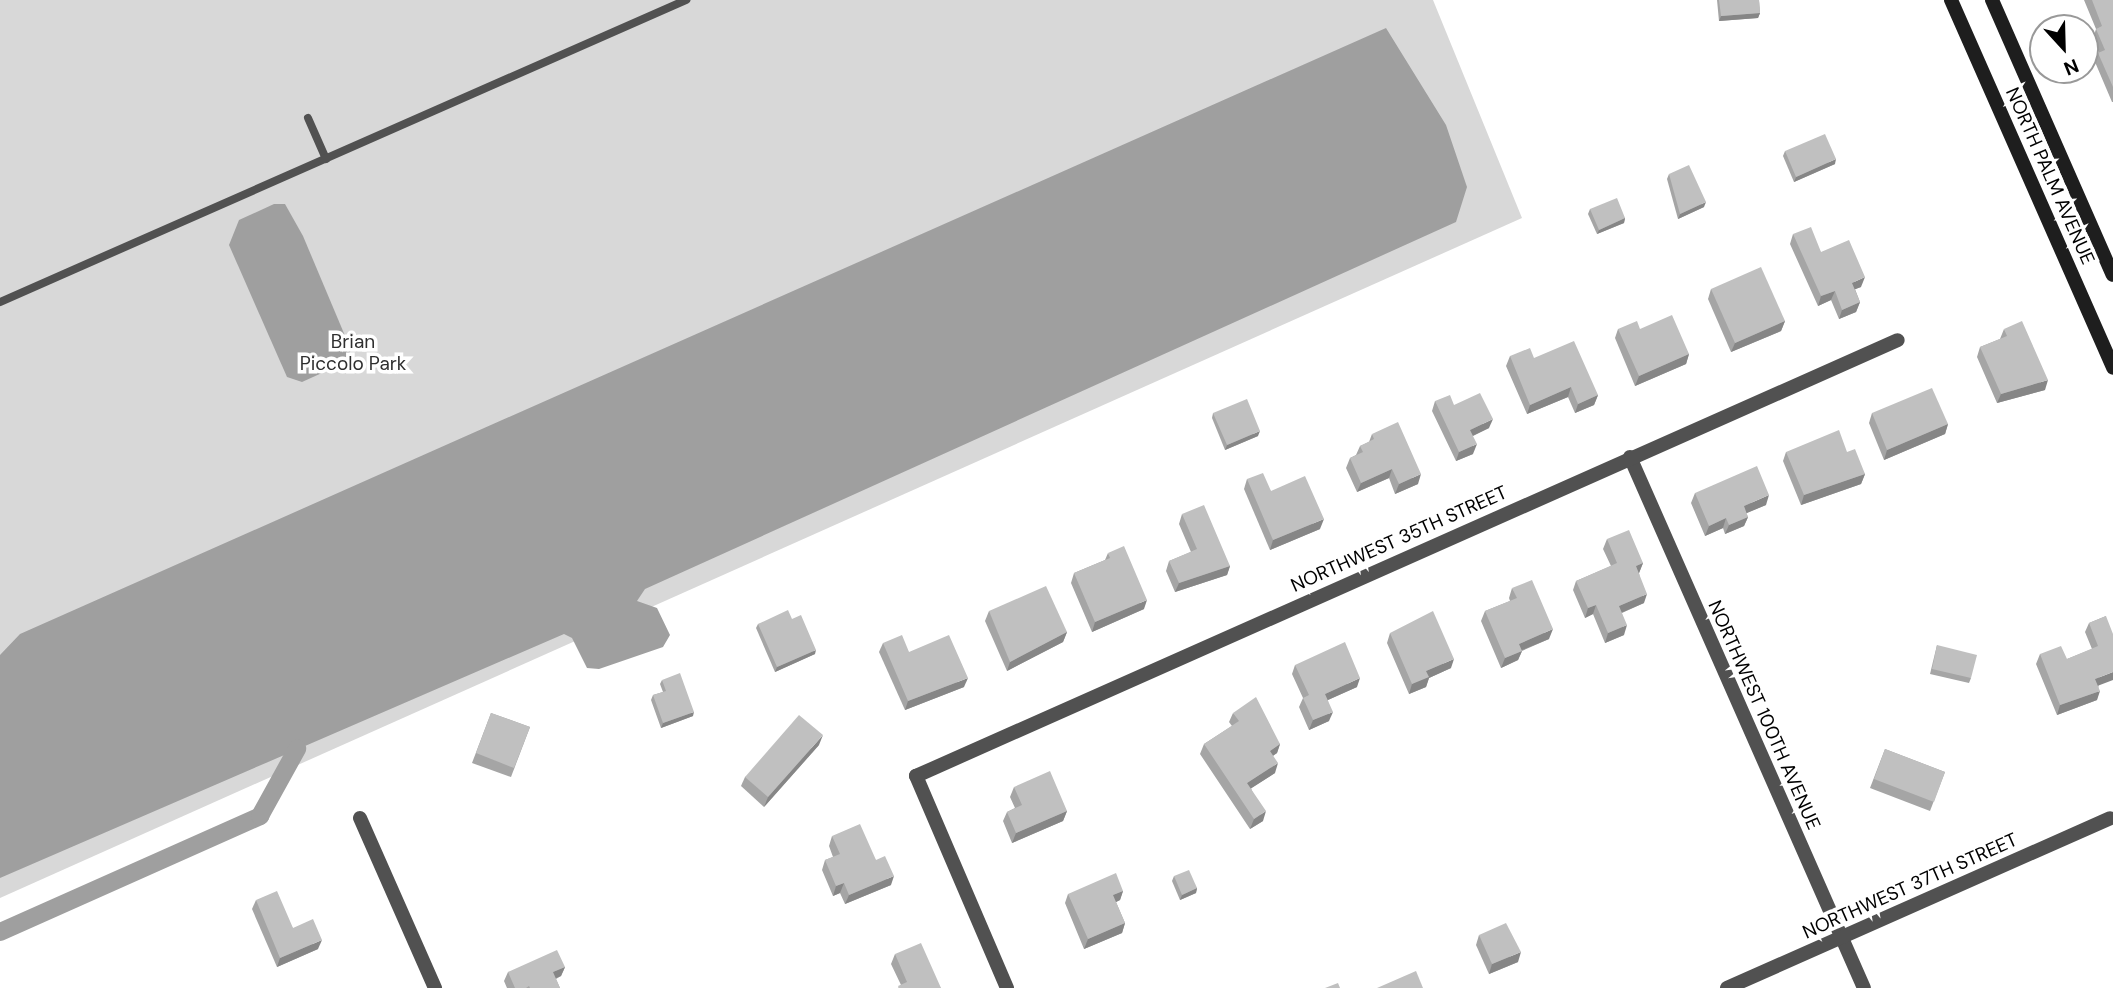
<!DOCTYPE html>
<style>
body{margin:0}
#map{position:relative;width:2113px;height:988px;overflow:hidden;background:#fff;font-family:"DM Sans",sans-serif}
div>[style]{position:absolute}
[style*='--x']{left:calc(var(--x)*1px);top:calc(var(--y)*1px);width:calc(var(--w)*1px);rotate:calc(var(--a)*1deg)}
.green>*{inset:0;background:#d8d8d8}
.water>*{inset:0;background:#9f9f9f}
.canal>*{height:18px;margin:-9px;padding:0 9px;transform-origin:9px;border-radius:9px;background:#9f9f9f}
.lane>*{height:8px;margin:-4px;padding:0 4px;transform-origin:4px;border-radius:4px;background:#515151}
.street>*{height:14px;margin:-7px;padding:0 7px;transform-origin:7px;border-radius:7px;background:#515151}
.secondary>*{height:14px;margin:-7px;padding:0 7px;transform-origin:7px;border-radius:7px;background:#1e1e1e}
.wall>*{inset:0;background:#a5a5a5}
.shaded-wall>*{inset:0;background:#868686}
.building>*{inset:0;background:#c0c0c0}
span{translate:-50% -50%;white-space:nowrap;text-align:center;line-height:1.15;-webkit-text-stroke:7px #fff;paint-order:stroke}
.street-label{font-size:19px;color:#000}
.park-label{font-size:19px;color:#2f2f2f}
.north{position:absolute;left:2029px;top:14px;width:70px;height:70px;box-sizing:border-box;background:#fff;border:2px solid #999;border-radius:50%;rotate:158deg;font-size:19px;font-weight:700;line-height:28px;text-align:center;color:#000}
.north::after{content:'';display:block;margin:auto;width:24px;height:32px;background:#000;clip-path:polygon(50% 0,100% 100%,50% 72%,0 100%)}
</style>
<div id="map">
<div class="green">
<i style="clip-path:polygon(0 0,1433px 0,1522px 218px,0 898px)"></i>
</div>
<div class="water">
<i style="clip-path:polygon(1386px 28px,1446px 125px,1467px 187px,1456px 222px,645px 589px,637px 601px,657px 608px,670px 635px,663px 647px,599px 669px,587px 668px,572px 638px,564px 634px,0 878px,0 655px,20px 634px)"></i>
<i style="clip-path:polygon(274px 204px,285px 204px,303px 236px,351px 350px,344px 363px,302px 382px,287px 377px,229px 245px,239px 220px)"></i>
</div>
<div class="canal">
<i style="--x:0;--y:932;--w:285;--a:-24"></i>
<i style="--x:260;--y:816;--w:77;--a:-61.1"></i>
</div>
<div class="lane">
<i style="--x:308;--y:118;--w:45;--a:66.3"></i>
<i style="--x:0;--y:302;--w:750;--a:-23.76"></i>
</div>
<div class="street">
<i style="--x:1630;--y:457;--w:580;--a:66.22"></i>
<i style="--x:360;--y:818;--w:186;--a:66.2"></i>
<i style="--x:1007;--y:988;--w:231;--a:-113.2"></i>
<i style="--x:916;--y:776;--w:1074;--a:-23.94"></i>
<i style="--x:1727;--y:988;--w:419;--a:-23.9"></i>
</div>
<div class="secondary">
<i style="--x:1951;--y:0;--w:402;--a:66.2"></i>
<i style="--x:1992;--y:0;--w:300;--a:66.3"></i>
</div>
<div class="wall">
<i style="clip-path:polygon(1717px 0,1759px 0,1760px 13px,1758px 18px,1719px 21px)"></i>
<i style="clip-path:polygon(2084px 0,2113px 0,2113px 102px,2112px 102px,2095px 62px,2099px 52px,2093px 38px,2096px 29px)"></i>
<i style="clip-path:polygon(1785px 151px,1835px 164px,1794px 182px,1783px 156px)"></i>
<i style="clip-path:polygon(1669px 174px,1704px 207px,1678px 219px,1667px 179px)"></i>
<i style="clip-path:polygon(1590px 209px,1625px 218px,1624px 223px,1597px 234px,1588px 214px)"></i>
<i style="clip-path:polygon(1793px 234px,1821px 252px,1861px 287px,1855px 289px,1860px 302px,1856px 312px,1839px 319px,1831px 300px,1818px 306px,1790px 244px)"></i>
<i style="clip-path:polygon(1711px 289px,1785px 321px,1781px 331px,1731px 352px,1708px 299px)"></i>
<i style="clip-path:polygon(1618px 329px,1640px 329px,1689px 354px,1686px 364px,1635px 386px,1615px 338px)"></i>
<i style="clip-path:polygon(2004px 329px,2045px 390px,1997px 403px,1977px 357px,1980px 347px,2000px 339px)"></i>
<i style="clip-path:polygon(1510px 356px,1534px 358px,1598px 395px,1594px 405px,1575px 413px,1568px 397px,1527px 414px,1506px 366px)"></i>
<i style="clip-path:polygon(1435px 401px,1454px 405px,1489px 428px,1473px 436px,1473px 454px,1456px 461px,1432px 411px)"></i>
<i style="clip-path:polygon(1213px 413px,1258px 436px,1225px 450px,1212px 418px)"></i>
<i style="clip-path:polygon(1872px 413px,1948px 424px,1945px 434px,1884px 460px,1869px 423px)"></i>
<i style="clip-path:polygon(1372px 434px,1418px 484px,1395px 494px,1389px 478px,1357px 492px,1346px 468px,1350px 458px,1356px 455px,1360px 446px,1369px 442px)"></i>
<i style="clip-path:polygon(1786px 452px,1847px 452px,1865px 474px,1861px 484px,1801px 505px,1783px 461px)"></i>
<i style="clip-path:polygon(1247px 479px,1271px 491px,1320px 529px,1270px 550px,1244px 489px)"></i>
<i style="clip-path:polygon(1695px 493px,1766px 505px,1746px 513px,1748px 517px,1744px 526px,1725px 534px,1723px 528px,1705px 536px,1691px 503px)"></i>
<i style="clip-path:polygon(1182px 514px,1230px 566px,1227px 575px,1175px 592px,1166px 571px,1169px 561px,1191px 552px,1179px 524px)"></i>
<i style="clip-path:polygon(1607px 539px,1643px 563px,1639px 573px,1644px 603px,1622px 613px,1624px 635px,1605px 643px,1593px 614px,1585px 618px,1573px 590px,1576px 581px,1611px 566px,1603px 549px)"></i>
<i style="clip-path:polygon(1108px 553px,1144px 609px,1092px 632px,1071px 583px,1074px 573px,1105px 560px)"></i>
<i style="clip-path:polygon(1512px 588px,1549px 639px,1522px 651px,1518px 660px,1501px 668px,1481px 621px,1485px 611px,1510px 601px,1509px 598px)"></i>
<i style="clip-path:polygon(989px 611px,1067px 632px,1063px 642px,1007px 671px,985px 621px)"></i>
<i style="clip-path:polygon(2106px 616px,2097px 700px,2057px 715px,2036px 664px,2040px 654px,2067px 659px,2092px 649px,2085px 632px,2089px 623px)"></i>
<i style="clip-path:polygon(792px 619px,815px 654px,775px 672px,756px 628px,758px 624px)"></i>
<i style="clip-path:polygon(1390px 633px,1451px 668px,1429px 678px,1426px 687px,1409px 694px,1387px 643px)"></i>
<i style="clip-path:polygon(883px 643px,909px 652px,964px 687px,905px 710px,879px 652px)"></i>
<i style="clip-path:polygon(1937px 645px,1971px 678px,1969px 683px,1930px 674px)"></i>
<i style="clip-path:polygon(1295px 665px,1357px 687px,1328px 700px,1329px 721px,1309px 730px,1299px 707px,1303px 698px,1292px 674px)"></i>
<i style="clip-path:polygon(662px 680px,693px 716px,661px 728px,651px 700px,653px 695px,663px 692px,660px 684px)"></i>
<i style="clip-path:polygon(491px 713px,530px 727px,511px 777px,472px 763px)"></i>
<i style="clip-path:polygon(1233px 713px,1280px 744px,1277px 753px,1273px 756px,1275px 773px,1251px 788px,1263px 821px,1250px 829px,1200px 754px,1204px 744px,1232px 726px,1229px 722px)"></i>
<i style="clip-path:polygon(819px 745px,764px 807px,741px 786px,745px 777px)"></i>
<i style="clip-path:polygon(1885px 749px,1945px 772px,1930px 811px,1870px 788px)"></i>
<i style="clip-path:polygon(1014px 787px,1067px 811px,1063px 821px,1012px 843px,1003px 821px,1007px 812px,1015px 808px,1010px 797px)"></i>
<i style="clip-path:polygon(832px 836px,876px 860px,891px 885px,845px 904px,840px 893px,833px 896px,822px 870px,825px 860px,833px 857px,829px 846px)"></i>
<i style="clip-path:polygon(1174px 876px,1197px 888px,1196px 893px,1180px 900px,1172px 881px)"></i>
<i style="clip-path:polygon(1123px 891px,1120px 900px,1116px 902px,1125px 923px,1122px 933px,1084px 949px,1065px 903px,1068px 894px)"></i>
<i style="clip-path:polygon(256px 900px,293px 928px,318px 949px,277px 967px,252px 909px)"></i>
<i style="clip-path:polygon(1479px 935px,1518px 962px,1489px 974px,1476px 945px)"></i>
<i style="clip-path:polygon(895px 954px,941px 988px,898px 988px,901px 985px,891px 964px)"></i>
<i style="clip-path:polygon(565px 967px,561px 976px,556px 979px,560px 988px,507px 988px,504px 981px,508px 972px)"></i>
</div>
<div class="shaded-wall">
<i style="clip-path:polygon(1760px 13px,1758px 18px,1719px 21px,1721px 16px)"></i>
<i style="clip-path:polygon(1836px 159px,1835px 164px,1794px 182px,1796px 177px)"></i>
<i style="clip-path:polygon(1706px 202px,1704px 207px,1678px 219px,1680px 214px)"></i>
<i style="clip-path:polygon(1625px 218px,1624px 223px,1597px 234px,1599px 230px)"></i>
<i style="clip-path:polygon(1865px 277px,1861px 287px,1848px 292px,1852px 283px)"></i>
<i style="clip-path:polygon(1835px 291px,1831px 300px,1818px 306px,1821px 296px)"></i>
<i style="clip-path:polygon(1860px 302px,1856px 312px,1839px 319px,1842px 310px)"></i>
<i style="clip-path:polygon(1785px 321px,1781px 331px,1731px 352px,1735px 343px)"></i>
<i style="clip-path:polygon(1689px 354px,1686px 364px,1635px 386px,1639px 376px)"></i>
<i style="clip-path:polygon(2048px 380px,2045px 390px,1997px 403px,2001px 394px)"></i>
<i style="clip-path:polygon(1571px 387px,1568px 397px,1527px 414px,1530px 405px)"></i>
<i style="clip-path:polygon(1598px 395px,1594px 405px,1575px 413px,1578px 404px)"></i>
<i style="clip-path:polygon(1493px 419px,1489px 428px,1466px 439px,1470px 430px)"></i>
<i style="clip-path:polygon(1948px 424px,1945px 434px,1884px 460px,1887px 450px)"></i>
<i style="clip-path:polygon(1260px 431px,1258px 436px,1225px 450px,1227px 445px)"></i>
<i style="clip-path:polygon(1477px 444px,1473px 454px,1456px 461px,1459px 452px)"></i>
<i style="clip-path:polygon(1392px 469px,1389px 478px,1357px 492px,1361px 483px)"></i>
<i style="clip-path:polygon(1421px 474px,1418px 484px,1395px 494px,1399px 484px)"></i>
<i style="clip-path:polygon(1865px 474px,1861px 484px,1801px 505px,1804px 495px)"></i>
<i style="clip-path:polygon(1769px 495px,1766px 505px,1740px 516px,1744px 506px)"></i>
<i style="clip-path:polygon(1748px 517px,1744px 526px,1725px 534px,1729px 525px)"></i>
<i style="clip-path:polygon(1726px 518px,1723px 528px,1705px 536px,1709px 526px)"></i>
<i style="clip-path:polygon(1324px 519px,1320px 529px,1270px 550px,1273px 540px)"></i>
<i style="clip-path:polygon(1643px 563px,1639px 573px,1632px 576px,1636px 566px)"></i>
<i style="clip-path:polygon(1230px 566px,1227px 575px,1175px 592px,1179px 583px)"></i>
<i style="clip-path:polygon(1647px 594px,1644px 603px,1616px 615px,1619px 606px)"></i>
<i style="clip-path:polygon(1147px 600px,1144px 609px,1092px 632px,1095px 622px)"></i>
<i style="clip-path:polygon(1596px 605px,1593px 614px,1585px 618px,1588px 608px)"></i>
<i style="clip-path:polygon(1627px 625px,1624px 635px,1605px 643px,1608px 633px)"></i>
<i style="clip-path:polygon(1553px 629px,1549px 639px,1515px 653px,1519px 644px)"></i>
<i style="clip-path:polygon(1067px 632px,1063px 642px,1007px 671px,1010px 662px)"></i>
<i style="clip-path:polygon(816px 650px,815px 654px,775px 672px,777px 667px)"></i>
<i style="clip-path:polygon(1522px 651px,1518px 660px,1501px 668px,1505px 658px)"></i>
<i style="clip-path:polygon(1454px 659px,1451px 668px,1429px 678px,1426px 687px,1409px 694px,1412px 684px,1426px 671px)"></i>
<i style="clip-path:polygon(2113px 672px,2113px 680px,2092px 688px,2095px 679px)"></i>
<i style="clip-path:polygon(968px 678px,964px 687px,905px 710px,908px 701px)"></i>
<i style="clip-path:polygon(1360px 678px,1357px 687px,1321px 703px,1325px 694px)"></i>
<i style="clip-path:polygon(2100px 691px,2097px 700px,2057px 715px,2060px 705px)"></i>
<i style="clip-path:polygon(694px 712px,693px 716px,661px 728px,663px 723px)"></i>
<i style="clip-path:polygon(1333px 712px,1329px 721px,1309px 730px,1313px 720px)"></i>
<i style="clip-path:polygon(823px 735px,819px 745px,764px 807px,768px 797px)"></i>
<i style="clip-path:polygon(1280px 744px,1277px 753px,1266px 760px,1270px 751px)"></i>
<i style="clip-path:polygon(1278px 763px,1275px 773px,1244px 793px,1247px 783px)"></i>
<i style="clip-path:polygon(1067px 811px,1063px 821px,1012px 843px,1016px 833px)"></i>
<i style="clip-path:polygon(1266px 811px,1263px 821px,1250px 829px,1254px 819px)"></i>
<i style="clip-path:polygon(894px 876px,891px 885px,845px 904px,849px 895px)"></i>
<i style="clip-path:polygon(844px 883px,840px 893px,833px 896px,836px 886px)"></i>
<i style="clip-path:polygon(1197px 888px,1196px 893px,1180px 900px,1182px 895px)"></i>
<i style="clip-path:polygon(1123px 891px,1120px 900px,1110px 905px,1113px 895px)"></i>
<i style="clip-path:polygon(1125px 923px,1122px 933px,1084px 949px,1088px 939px)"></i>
<i style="clip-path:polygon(322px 940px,318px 949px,277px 967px,280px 958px)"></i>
<i style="clip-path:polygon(1521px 952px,1518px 962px,1489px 974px,1492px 964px)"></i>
<i style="clip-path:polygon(565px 967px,561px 976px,549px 981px,553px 972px)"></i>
</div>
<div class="building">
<i style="clip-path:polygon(1719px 0,1759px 0,1760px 13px,1721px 16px)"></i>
<i style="clip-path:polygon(2092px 0,2113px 0,2113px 87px,2098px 53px,2105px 50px,2096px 29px,2102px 26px)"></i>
<i style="clip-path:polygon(1825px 134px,1836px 159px,1796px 177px,1785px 151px)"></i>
<i style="clip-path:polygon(1689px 165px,1706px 202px,1680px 214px,1669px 174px)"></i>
<i style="clip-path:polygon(1617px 198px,1625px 218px,1599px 230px,1590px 209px)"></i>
<i style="clip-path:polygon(1811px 227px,1821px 252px,1849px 240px,1865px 277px,1852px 283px,1860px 302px,1842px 310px,1835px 291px,1821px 296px,1793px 234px)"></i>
<i style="clip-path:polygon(1761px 267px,1785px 321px,1735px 343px,1711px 289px)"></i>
<i style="clip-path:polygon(1672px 315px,1689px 354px,1639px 376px,1618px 329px,1637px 321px,1640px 329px)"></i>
<i style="clip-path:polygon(2022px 321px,2048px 380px,2001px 394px,1980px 347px,2007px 336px,2004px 329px)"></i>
<i style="clip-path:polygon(1574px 341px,1598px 395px,1578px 404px,1571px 387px,1530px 405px,1510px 356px,1530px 348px,1534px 358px)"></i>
<i style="clip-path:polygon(1932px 388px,1948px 424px,1887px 450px,1872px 413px)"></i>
<i style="clip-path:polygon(1480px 393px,1493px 419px,1470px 430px,1477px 444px,1459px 452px,1435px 401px,1450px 395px,1454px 405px)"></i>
<i style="clip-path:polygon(1247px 399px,1260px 431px,1227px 445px,1213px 413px)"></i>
<i style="clip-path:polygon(1398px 422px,1421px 474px,1399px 484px,1392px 469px,1361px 483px,1350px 458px,1363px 452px,1360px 446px,1374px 439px,1372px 434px)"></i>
<i style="clip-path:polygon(1839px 430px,1847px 452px,1855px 449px,1865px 474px,1804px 495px,1786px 452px)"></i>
<i style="clip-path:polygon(1757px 466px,1769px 495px,1744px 506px,1748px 517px,1729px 525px,1726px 518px,1709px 526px,1695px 493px)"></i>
<i style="clip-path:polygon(1263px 473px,1271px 491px,1305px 476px,1324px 519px,1273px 540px,1247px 479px)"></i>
<i style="clip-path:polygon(1204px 505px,1230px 566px,1179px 583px,1169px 561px,1197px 549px,1182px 514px)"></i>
<i style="clip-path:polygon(1629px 530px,1643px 563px,1636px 566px,1647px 594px,1619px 606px,1627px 625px,1608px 633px,1596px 605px,1588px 608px,1576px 581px,1617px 563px,1607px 539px)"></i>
<i style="clip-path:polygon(1124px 546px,1147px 600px,1095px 622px,1074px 573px,1110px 558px,1108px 553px)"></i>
<i style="clip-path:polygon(1532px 580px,1553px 629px,1519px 644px,1522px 651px,1505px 658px,1485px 611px,1517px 598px,1512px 588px)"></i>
<i style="clip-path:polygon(1046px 586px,1067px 632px,1010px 662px,989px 611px)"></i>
<i style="clip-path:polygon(788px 610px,792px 619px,801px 615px,816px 650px,777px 667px,758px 624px)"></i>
<i style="clip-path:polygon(1433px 611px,1454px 659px,1426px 671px,1429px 677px,1412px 684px,1390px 633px)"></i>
<i style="clip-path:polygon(2106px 616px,2113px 634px,2113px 672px,2095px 679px,2100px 691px,2060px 705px,2040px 654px,2061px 646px,2067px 659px,2098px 646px,2089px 623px)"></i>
<i style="clip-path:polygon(902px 635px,909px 652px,949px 635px,968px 678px,908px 701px,883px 643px)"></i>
<i style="clip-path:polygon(1345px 642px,1360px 678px,1325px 694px,1333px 712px,1313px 720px,1303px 698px,1309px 695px,1295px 665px)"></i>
<i style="clip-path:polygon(1937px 645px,1977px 655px,1971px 678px,1932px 669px)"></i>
<i style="clip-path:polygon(680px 673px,694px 712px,663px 723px,653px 695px,666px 691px,662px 680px)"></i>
<i style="clip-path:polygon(1256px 697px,1280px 744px,1270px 751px,1278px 763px,1247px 783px,1266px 811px,1254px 819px,1204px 744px,1239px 721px,1233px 713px)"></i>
<i style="clip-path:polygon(491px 713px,530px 727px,514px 768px,476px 753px)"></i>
<i style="clip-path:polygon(799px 715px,823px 735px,768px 797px,745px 777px)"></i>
<i style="clip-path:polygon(1885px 749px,1945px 772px,1934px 802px,1874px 779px)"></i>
<i style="clip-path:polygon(1050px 771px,1067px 811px,1016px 833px,1007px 812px,1022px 805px,1014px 787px)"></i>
<i style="clip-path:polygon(860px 824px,876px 860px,885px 856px,894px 876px,849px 895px,844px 883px,836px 886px,825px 860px,840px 854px,832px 836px)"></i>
<i style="clip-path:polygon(1189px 870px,1197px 888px,1182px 895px,1174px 876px)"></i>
<i style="clip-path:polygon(1116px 873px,1123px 891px,1113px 895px,1125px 923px,1088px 939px,1068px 894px)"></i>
<i style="clip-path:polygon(277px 891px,293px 928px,313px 919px,322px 940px,280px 958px,256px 900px)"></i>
<i style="clip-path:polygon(1506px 923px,1521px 952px,1492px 964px,1479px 935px)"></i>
<i style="clip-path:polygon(921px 943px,941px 988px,899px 988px,898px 986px,907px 982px,895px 954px)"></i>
<i style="clip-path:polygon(557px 950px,565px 967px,553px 972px,560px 988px,530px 988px,529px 986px,526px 988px,515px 988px,508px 972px)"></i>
<i style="clip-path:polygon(1416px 971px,1423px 988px,1377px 988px)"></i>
<i style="clip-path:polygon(1338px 983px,1340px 988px,1325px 988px)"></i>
</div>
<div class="street-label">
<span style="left:2050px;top:176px;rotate:66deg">NORTH PALM AVENUE</span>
<span style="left:1399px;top:539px;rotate:-24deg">NORTHWEST 35TH STREET</span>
<span style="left:1764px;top:715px;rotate:66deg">NORTHWEST 100TH AVENUE</span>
<span style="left:1910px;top:886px;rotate:-24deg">NORTHWEST 37TH STREET</span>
</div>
<div class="park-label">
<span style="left:353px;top:353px">Brian<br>Piccolo Park</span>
</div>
<div class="north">N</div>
</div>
